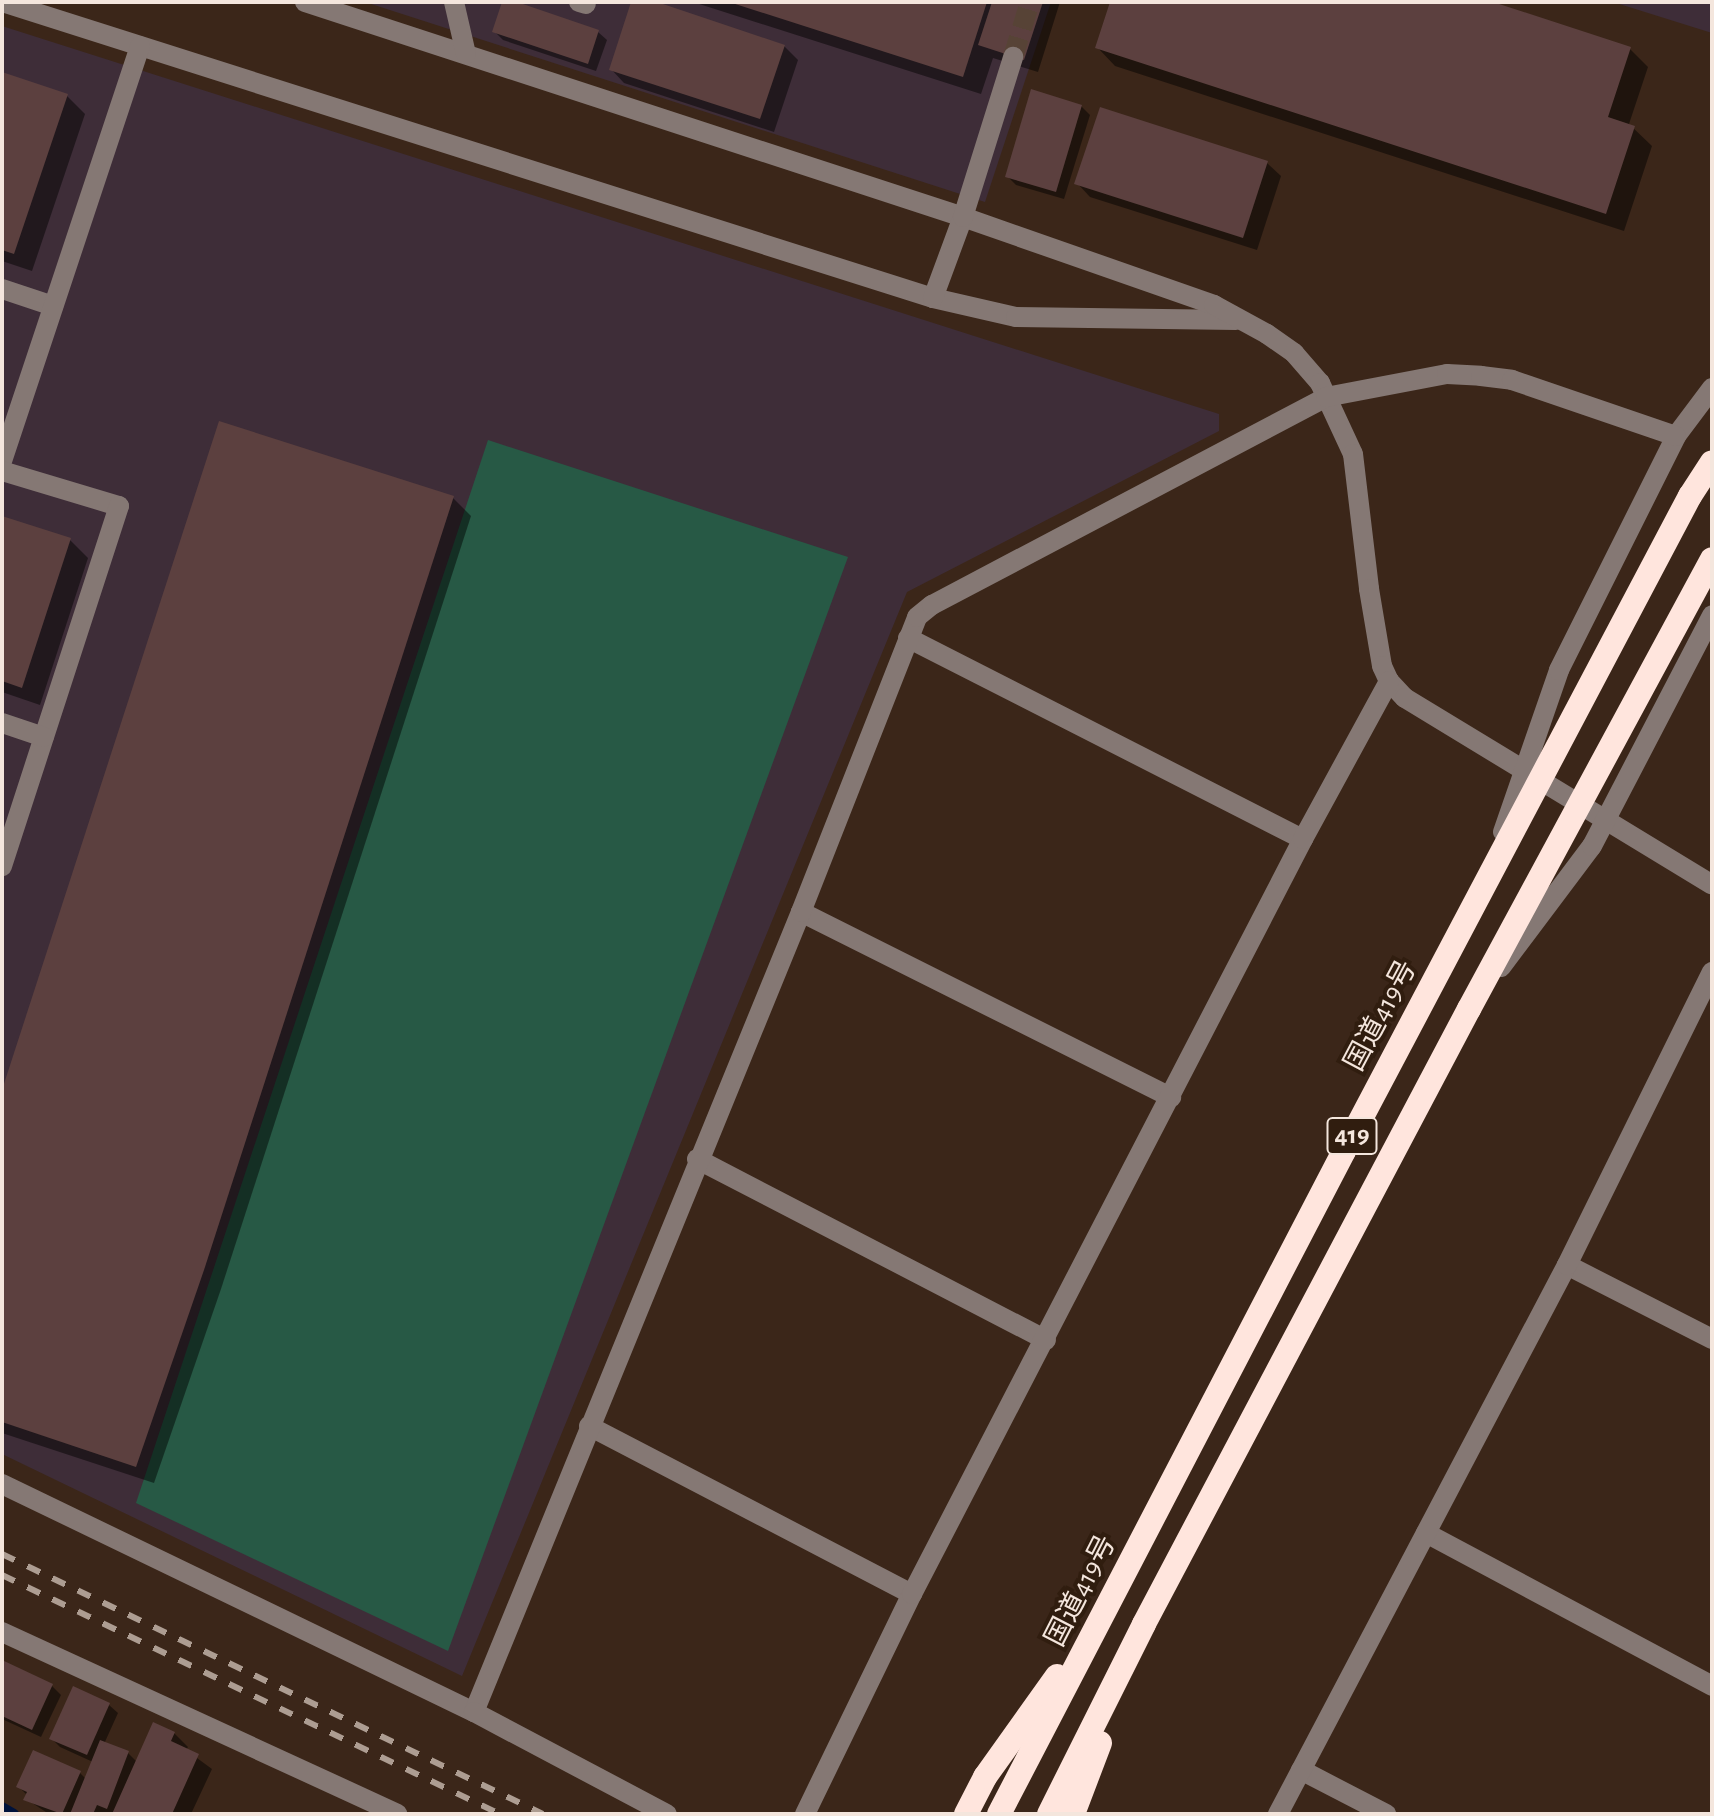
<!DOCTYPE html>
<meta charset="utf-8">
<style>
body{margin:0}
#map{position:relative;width:1714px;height:1816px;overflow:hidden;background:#3b2619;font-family:"Alegreya Sans","Noto Sans JP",sans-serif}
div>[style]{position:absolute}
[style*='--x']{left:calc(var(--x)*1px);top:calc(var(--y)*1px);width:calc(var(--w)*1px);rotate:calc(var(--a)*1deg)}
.industrial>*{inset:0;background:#3e2d38}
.green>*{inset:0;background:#275945}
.shadow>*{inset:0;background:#0007}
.stream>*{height:10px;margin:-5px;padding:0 5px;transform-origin:5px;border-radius:5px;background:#00123a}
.building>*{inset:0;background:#5c403f}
.minor-tunnel>*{height:20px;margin-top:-10px;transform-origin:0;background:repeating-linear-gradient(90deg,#574336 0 20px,transparent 0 30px)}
.minor>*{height:20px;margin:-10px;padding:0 10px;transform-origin:10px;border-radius:10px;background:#857874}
.highway>*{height:24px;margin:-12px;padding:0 12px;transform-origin:12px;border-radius:12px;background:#ffe5dd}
.rail>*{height:6px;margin-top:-3px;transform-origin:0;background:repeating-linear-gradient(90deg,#ad9d92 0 14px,transparent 0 28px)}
span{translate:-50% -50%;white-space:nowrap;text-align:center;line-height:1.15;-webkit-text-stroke:8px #301d0f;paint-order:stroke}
.shield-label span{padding:2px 6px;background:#301d0f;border:2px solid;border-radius:6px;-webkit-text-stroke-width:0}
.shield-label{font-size:26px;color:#f4e6dd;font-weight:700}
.street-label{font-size:28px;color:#f4e6dd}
.frame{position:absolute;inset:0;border:4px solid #f4e6dd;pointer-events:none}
</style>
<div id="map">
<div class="industrial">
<i style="clip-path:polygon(365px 2px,1051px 2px,985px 202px)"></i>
<i style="clip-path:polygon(1613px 2px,1712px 2px,1712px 33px)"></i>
<i style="clip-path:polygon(2px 26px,1219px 414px,1219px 431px,907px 592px,462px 1676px,2px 1454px)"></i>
</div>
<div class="green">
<i style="clip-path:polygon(488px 440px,848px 557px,448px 1651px,136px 1503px)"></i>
</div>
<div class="shadow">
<i style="clip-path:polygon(505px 2px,598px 32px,607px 40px,596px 71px,503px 40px,495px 32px)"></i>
<i style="clip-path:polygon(633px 2px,650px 2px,784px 46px,798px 60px,774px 132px,624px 83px,611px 69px)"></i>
<i style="clip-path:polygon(693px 2px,1060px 2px,1038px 72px,993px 58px,981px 94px)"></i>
<i style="clip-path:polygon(1112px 2px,1487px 2px,1630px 49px,1648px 67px,1629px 124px,1652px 146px,1624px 231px,1115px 66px,1097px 47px)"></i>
<i style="clip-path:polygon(2px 74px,67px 96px,85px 114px,32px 271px,2px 261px)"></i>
<i style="clip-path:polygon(1081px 106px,1090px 115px,1064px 199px,1016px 185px,1007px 176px)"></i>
<i style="clip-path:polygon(1267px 163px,1281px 176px,1257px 250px,1090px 197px,1077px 183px)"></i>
<i style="clip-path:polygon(453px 498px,471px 516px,221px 1289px,154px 1483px,2px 1433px,2px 1096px)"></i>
<i style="clip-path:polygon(2px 518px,70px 540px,88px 558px,40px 705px,2px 692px)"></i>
<i style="clip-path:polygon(2px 1662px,52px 1686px,61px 1695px,41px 1737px,2px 1719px)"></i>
<i style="clip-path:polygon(109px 1705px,118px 1713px,104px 1744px,128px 1753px,137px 1762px,174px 1733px,188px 1747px,186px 1750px,212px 1769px,191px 1814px,49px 1814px,26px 1799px,27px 1795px,19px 1787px,80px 1773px,86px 1779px,93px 1762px,60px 1747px,52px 1739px)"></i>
</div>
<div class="stream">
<i style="--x:2;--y:1807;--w:14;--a:30"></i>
</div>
<div class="building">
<i style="clip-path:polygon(502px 2px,517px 2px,599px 30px,588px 64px,492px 32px)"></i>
<i style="clip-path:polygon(631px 2px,657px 2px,785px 45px,760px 119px,609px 70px)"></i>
<i style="clip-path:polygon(729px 2px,987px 2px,963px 77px)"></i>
<i style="clip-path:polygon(992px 2px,1043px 2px,1024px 60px,978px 45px)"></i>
<i style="clip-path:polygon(1110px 2px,1493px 2px,1631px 47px,1608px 117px,1635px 126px,1606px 214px,1095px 48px)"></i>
<i style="clip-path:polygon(2px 72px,68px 94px,14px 254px,2px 250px)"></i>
<i style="clip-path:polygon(1031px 89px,1082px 105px,1056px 192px,1005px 177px)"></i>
<i style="clip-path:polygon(1100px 107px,1268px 161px,1243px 238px,1074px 184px)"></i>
<i style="clip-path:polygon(219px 421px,454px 496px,204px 1270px,136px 1467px,2px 1422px,2px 1090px)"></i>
<i style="clip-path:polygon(2px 516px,71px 538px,22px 688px,2px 681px)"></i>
<i style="clip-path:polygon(2px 1660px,53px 1684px,32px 1730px,2px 1716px)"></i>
<i style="clip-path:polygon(73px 1686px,110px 1703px,87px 1755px,49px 1739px)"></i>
<i style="clip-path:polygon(153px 1722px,175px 1732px,171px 1741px,199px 1754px,172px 1814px,112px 1814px)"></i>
<i style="clip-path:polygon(100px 1740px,129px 1751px,107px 1809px,97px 1805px,93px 1814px,70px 1814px)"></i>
<i style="clip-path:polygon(33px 1750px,81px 1771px,62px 1814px,23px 1800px,27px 1792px,16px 1787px)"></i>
</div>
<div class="minor-tunnel">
<i style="--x:1013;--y:57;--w:58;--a:-72.8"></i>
</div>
<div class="minor">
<i style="--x:2;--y:2;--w:977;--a:17.64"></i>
<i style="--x:933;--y:298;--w:85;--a:12.9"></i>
<i style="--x:1016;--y:317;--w:220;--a:0.8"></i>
<i style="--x:305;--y:2;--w:692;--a:18.09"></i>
<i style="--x:963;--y:217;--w:266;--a:19.3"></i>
<i style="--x:1214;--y:305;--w:60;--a:28.7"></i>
<i style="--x:1267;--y:334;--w:33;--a:35"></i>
<i style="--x:1294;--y:353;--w:40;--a:49"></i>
<i style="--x:1320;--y:383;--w:78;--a:65.1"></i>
<i style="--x:1353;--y:454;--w:136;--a:83.2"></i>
<i style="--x:1369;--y:589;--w:78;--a:80.4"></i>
<i style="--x:1382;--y:666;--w:17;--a:65"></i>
<i style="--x:1389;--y:681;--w:23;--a:47"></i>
<i style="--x:1405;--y:698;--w:359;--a:31.3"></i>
<i style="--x:454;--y:2;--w:53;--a:77"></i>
<i style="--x:579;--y:2;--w:7;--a:16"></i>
<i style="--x:2;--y:289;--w:54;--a:18.4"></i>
<i style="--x:933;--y:298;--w:86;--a:-69.7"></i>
<i style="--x:963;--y:217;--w:168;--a:-72.6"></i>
<i style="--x:2;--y:461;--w:437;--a:-71.6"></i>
<i style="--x:2;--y:471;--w:122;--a:16.7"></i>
<i style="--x:119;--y:506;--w:379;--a:108"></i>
<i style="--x:908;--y:638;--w:443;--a:27"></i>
<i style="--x:2;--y:723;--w:44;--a:18.4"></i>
<i style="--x:1503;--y:832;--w:171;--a:-70.9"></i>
<i style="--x:1559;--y:670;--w:262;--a:-63.4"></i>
<i style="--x:1676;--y:436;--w:60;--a:-53.1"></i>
<i style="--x:801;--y:912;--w:414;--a:26.6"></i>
<i style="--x:1501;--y:967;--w:151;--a:-53.1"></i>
<i style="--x:1592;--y:846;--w:260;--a:-62.5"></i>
<i style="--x:697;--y:1159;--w:393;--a:27.4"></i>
<i style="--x:1567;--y:1265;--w:163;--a:27"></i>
<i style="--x:589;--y:1426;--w:364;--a:27.5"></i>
<i style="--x:2;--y:1484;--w:524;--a:25.78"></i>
<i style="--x:474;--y:1712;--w:864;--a:-67.77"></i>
<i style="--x:801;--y:912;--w:317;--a:-68.5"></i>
<i style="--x:917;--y:617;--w:19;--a:-39"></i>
<i style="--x:932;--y:605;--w:446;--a:-27.8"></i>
<i style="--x:1326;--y:397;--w:123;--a:-10.8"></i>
<i style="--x:1447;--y:374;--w:34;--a:3"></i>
<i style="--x:1481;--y:376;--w:31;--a:7"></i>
<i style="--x:1512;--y:380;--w:173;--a:18.9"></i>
<i style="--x:1426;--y:1533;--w:324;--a:28.1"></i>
<i style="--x:2;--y:1632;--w:435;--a:24.7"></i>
<i style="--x:474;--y:1712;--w:218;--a:27.9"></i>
<i style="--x:1301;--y:1770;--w:96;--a:27.4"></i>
<i style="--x:805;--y:1814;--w:245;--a:-64.1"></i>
<i style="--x:912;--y:1594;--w:850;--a:-62.62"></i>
<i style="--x:1303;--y:839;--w:180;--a:-61.4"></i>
<i style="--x:1278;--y:1814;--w:620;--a:-62.24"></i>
<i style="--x:1567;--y:1265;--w:327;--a:-63.7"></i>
</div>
<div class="highway">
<i style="--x:966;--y:1814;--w:42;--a:-62.8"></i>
<i style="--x:985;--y:1777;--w:124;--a:-54.5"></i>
<i style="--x:999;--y:1814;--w:747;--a:-62.51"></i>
<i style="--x:1344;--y:1151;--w:741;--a:-62.16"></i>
<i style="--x:1690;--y:496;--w:40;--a:-57.1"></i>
<i style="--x:1049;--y:1814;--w:212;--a:-63.4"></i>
<i style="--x:1144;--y:1624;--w:696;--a:-62.15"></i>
<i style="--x:1469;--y:1009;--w:511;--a:-61.63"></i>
<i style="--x:1073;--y:1814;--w:76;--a:-69.2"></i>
</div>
<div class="rail">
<i style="--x:2;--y:1554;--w:600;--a:25.67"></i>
<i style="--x:2;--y:1575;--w:552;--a:25.64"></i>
</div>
<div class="shield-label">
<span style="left:1352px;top:1136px">419</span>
</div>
<div class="street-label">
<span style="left:1381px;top:1016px;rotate:-62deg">国道419号</span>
<span style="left:1081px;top:1591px;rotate:-63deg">国道419号</span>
</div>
<div class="frame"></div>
</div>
